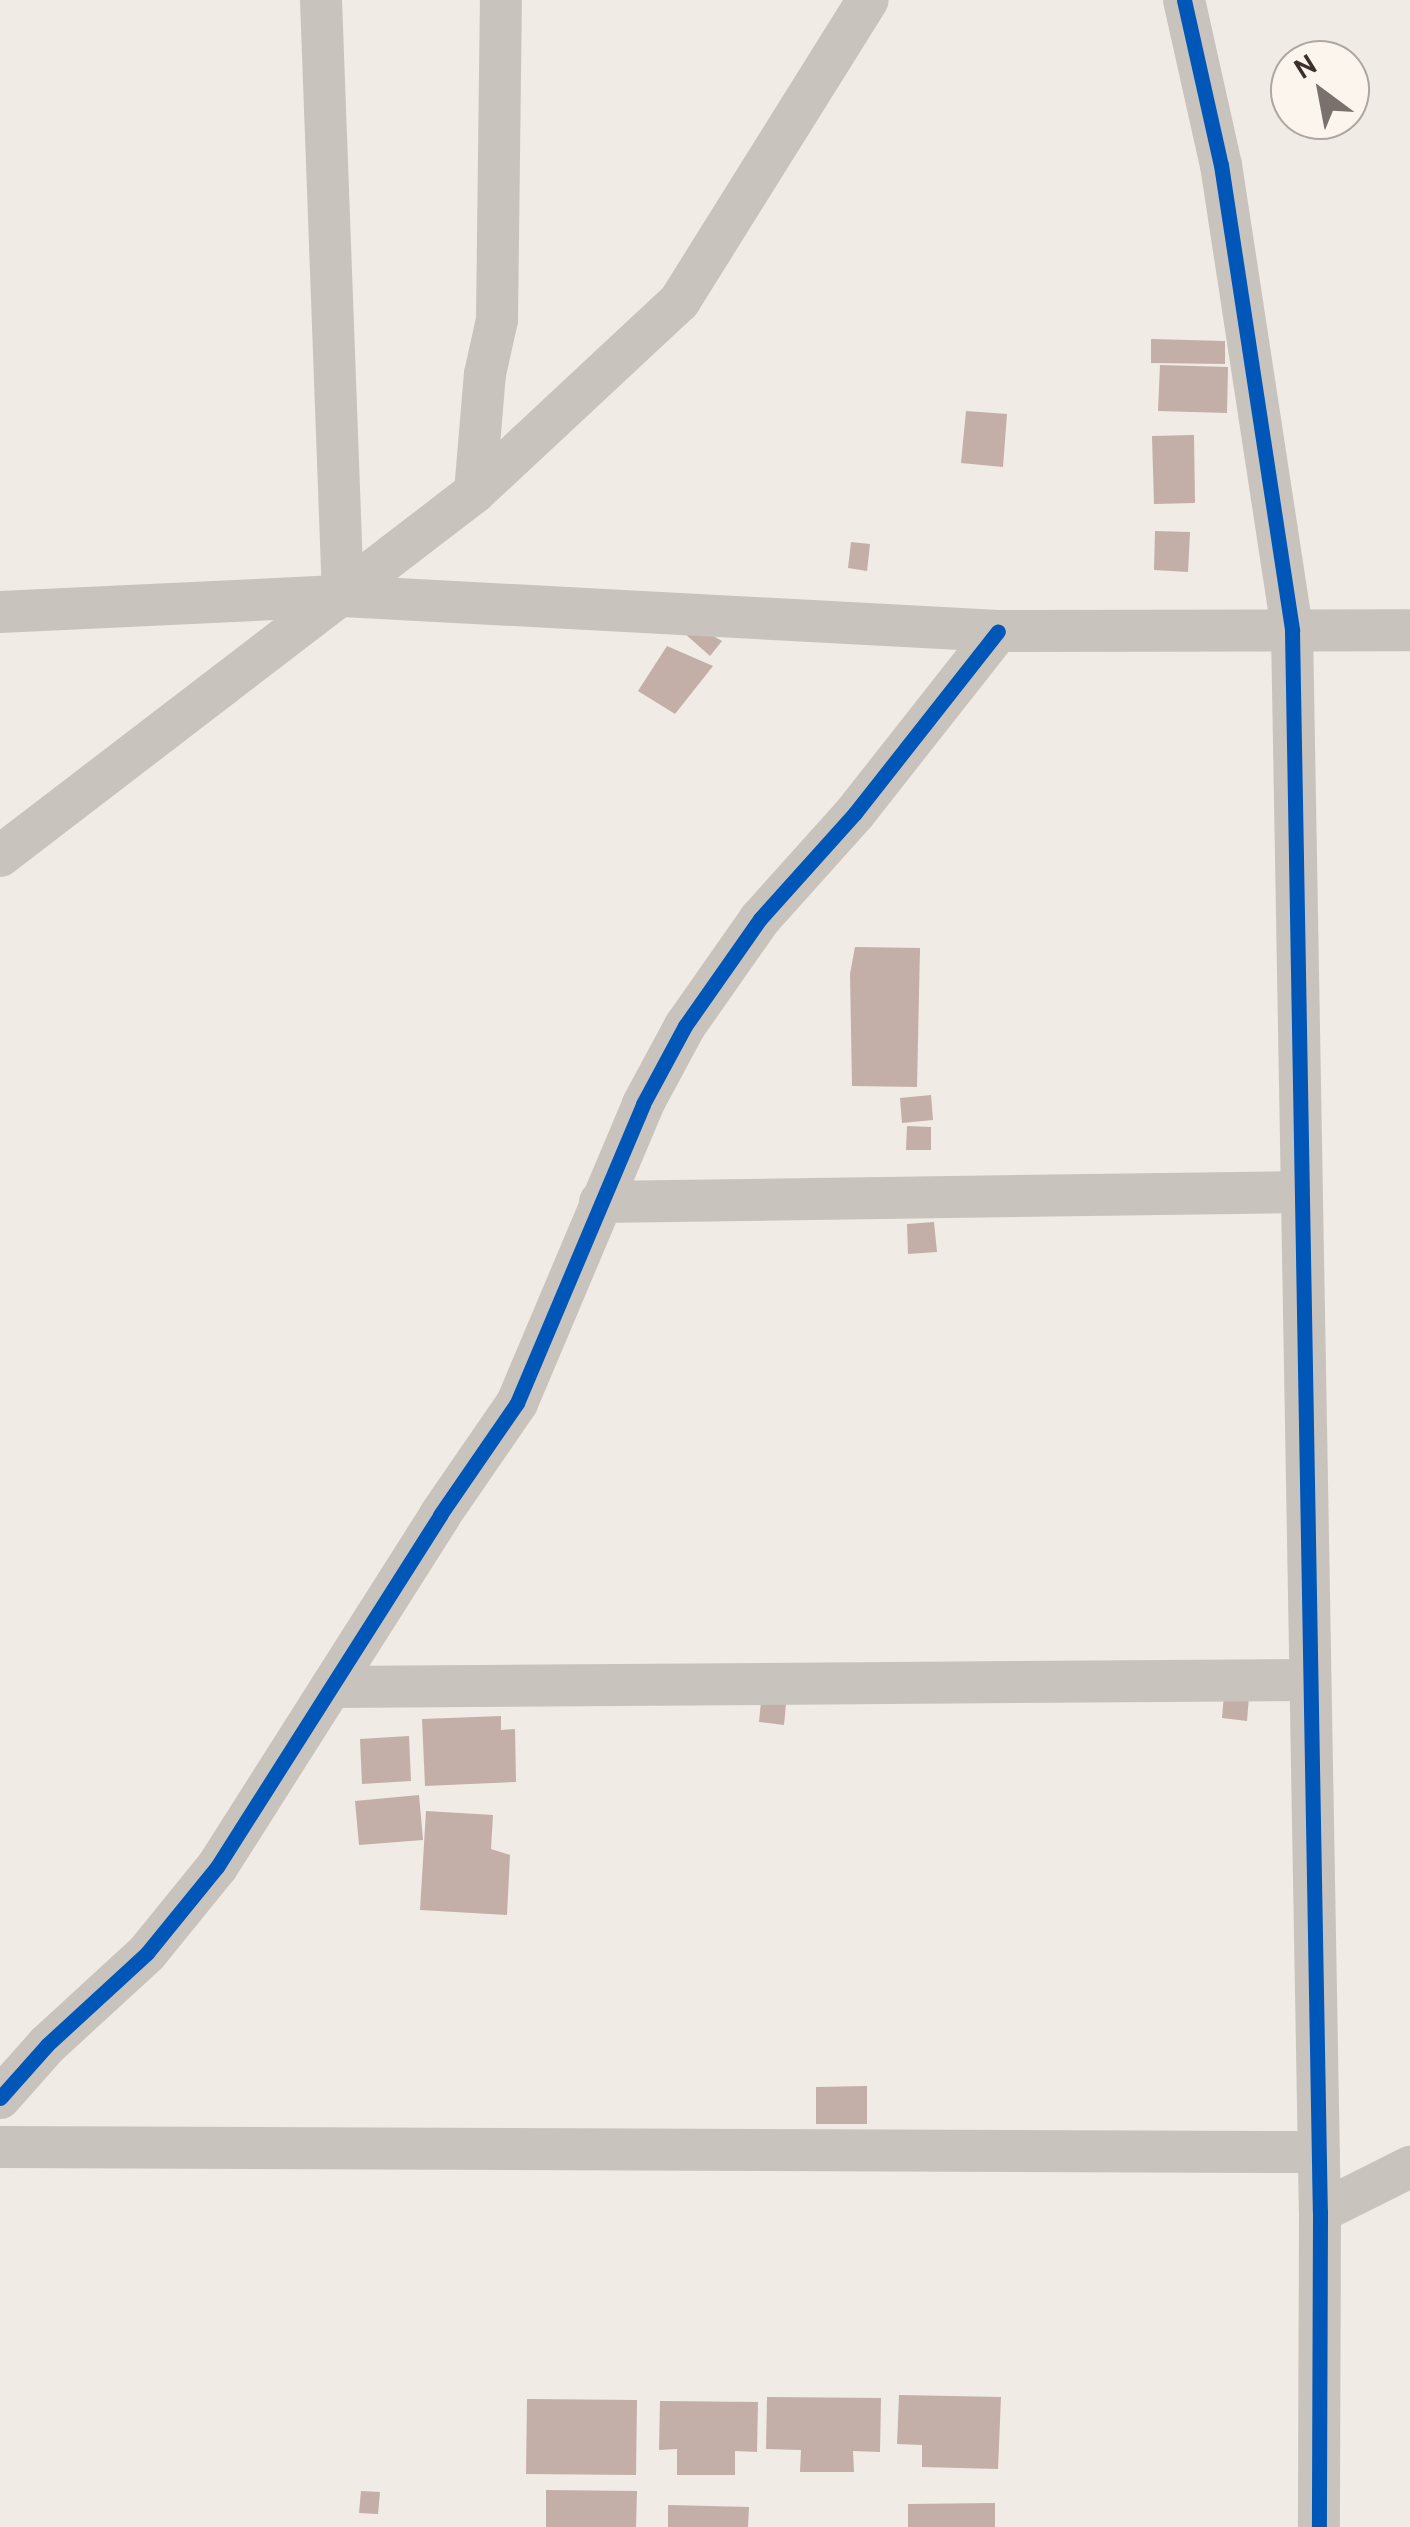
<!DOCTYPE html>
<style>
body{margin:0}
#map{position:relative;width:1410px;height:2527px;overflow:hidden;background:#f0ebe5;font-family:Cabin,sans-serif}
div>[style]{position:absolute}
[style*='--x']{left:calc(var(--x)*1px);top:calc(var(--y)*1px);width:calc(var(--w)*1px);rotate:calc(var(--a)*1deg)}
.building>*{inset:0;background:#c3afa7}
.minor>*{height:42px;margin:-21px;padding:0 21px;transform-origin:21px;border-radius:21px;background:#c9c3be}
.cycleway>*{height:15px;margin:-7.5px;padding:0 7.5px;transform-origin:7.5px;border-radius:7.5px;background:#0057b8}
span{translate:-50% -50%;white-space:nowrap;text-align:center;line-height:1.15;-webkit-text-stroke:9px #fbf5ee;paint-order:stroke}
.north{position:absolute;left:1270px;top:40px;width:100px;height:100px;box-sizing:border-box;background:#fbf5ee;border:2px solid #aea6a0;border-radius:50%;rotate:328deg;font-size:28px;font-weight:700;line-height:40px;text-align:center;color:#3b302b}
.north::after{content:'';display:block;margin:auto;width:35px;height:45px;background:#7a716c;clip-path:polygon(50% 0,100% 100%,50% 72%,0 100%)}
</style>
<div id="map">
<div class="building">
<i style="clip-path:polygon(1151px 339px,1225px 341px,1225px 364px,1151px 363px)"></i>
<i style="clip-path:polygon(1160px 365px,1228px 367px,1227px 413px,1158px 411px)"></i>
<i style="clip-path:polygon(966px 411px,1007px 414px,1003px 467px,961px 463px)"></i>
<i style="clip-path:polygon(1194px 435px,1195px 503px,1154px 504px,1152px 436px)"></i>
<i style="clip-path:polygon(1155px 531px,1190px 532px,1188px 572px,1154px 570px)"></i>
<i style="clip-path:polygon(851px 542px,870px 544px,867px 571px,848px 568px)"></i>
<i style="clip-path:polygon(691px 623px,722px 641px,710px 656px,684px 633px)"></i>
<i style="clip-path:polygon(667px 646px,713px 666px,675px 714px,638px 691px)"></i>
<i style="clip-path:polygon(855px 947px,920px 948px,917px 1087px,852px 1086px,850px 974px)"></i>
<i style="clip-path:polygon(931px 1095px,933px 1120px,902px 1123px,900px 1098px)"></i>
<i style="clip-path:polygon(907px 1126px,931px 1127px,931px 1150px,906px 1150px)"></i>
<i style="clip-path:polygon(934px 1222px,937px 1252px,908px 1254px,907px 1224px)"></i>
<i style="clip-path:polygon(1224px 1695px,1249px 1697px,1247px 1721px,1222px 1718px)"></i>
<i style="clip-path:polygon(761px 1702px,786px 1704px,784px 1725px,759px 1722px)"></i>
<i style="clip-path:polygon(501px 1716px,501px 1730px,515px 1729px,516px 1782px,425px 1786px,422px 1719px)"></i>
<i style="clip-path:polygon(409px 1736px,411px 1781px,362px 1784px,360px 1739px)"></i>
<i style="clip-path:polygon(419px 1795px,423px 1840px,359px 1845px,355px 1801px)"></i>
<i style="clip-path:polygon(426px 1811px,493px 1815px,491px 1849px,510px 1855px,507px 1915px,420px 1910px)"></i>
<i style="clip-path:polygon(867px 2086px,867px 2124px,816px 2124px,816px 2087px)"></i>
<i style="clip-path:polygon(899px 2395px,1001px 2397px,998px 2469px,922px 2467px,922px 2445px,897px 2444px)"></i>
<i style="clip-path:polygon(767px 2397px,881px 2398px,880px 2452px,853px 2451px,854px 2472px,800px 2472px,801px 2450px,766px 2449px)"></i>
<i style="clip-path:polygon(527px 2399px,637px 2400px,636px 2475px,526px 2474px)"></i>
<i style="clip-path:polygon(660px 2401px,758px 2402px,757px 2452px,735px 2451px,735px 2475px,677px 2475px,677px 2449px,659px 2450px)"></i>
<i style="clip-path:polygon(546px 2490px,637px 2491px,636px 2527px,546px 2527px)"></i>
<i style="clip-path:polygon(361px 2491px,380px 2492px,378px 2514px,359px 2513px)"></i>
<i style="clip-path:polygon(995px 2503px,995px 2527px,908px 2527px,908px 2504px)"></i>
<i style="clip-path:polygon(668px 2505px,749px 2507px,748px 2527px,668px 2527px)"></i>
</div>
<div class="minor">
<i style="--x:321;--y:0;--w:596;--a:87.89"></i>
<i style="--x:1184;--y:0;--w:169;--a:77.4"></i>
<i style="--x:1221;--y:165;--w:471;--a:81.3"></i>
<i style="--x:1292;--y:631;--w:1581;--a:88.99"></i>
<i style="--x:1320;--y:2212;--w:315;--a:90.2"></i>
<i style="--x:475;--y:492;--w:118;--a:-85.2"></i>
<i style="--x:485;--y:374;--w:55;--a:-77.5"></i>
<i style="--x:497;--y:320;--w:320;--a:-89.3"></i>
<i style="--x:0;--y:612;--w:343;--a:-2.7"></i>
<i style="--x:343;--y:596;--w:656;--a:3.06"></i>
<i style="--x:998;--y:631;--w:412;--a:-0.1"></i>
<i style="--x:0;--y:856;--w:598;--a:-37.46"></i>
<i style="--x:475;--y:492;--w:279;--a:-43"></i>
<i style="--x:679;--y:302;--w:356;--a:-58"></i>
<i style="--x:600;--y:1202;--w:701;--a:-0.82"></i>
<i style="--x:331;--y:1687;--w:979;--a:-0.41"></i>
<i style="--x:0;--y:2098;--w:71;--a:-48.4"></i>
<i style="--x:47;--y:2045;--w:136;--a:-42.6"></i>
<i style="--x:147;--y:1953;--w:111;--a:-50.9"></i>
<i style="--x:217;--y:1867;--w:417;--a:-57.6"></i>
<i style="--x:440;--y:1515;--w:136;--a:-55.5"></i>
<i style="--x:517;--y:1403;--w:324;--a:-67.1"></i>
<i style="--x:643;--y:1104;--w:89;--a:-61.7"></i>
<i style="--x:685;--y:1026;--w:131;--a:-55"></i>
<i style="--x:760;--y:919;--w:142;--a:-48.1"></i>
<i style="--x:855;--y:813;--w:231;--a:-51.8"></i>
<i style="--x:0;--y:2147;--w:1319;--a:0.22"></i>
<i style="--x:1320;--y:2212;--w:101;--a:-26.6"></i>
</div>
<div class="cycleway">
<i style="--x:1184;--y:0;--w:169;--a:77.4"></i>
<i style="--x:1221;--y:165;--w:471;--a:81.3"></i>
<i style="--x:1292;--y:631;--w:1581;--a:88.99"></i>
<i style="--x:1320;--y:2212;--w:315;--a:90.2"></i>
<i style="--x:0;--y:2098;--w:71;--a:-48.4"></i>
<i style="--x:47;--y:2045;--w:136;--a:-42.6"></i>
<i style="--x:147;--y:1953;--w:111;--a:-50.9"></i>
<i style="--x:217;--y:1867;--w:417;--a:-57.6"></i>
<i style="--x:440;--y:1515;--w:136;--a:-55.5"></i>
<i style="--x:517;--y:1403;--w:324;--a:-67.1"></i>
<i style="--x:643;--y:1104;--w:89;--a:-61.7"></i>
<i style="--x:685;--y:1026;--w:131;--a:-55"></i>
<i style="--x:760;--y:919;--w:142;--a:-48.1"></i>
<i style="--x:855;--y:813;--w:231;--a:-51.8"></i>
</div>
<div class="north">N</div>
</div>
